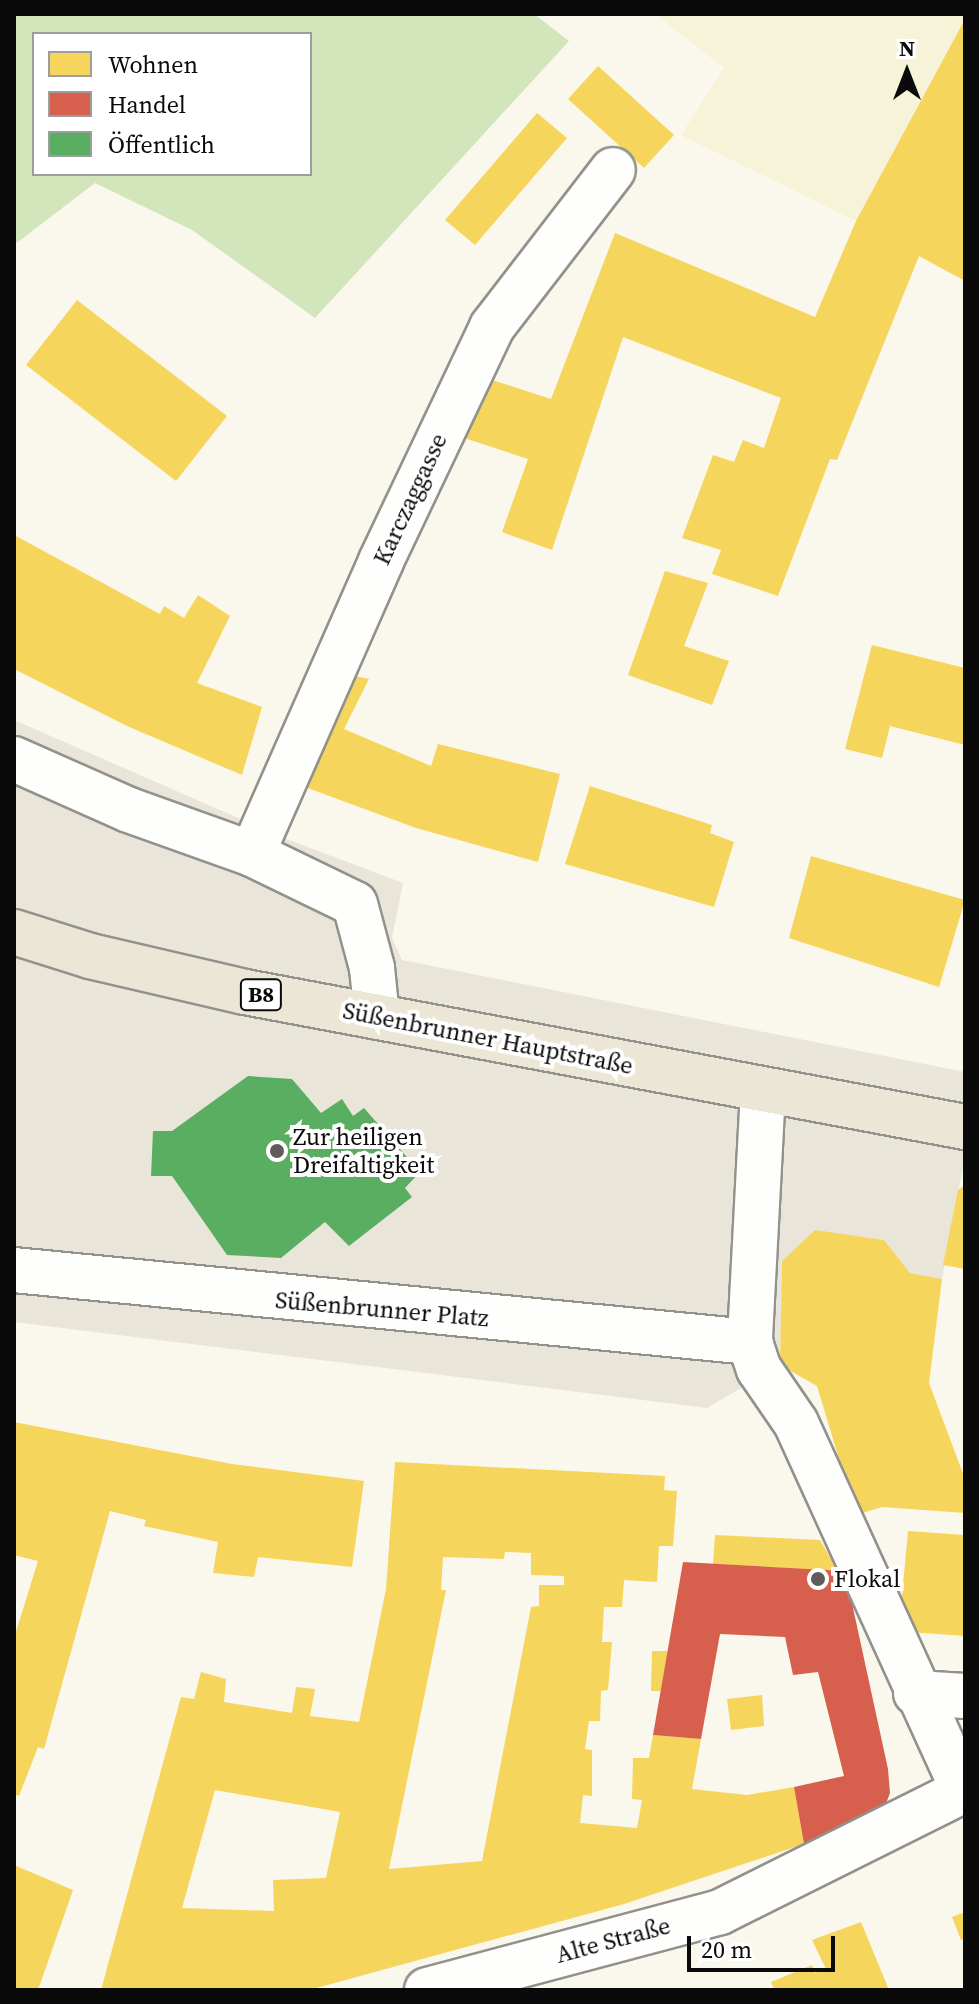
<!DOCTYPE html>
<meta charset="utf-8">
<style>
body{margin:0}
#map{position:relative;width:979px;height:2004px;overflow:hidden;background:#faf7ed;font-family:"Source Serif 4",serif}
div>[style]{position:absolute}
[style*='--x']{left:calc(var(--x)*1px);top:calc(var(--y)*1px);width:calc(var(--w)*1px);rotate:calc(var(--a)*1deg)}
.farmland>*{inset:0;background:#f7f3d9}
.forest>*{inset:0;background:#d3e6bb}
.plaza>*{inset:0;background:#eae5d9}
.homes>*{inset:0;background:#f6d55c}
.shops>*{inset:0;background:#d6604d}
.public>*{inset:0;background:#5aae61}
.roads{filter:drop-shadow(2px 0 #92918c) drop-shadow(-2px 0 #92918c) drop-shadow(0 2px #92918c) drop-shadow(0 -2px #92918c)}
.street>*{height:44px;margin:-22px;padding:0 22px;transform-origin:22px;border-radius:22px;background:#fefefc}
.primary>*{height:44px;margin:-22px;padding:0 22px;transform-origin:22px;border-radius:22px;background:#ece6d6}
.dots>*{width:22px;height:22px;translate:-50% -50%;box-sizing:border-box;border:4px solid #fff;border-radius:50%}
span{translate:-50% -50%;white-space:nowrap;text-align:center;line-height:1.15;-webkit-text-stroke:8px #fff;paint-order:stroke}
.shield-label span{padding:2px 6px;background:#fff;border:2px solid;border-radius:6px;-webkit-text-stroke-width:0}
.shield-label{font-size:22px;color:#0a0a0a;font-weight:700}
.street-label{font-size:24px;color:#0a0a0a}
.poi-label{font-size:24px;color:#0a0a0a}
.left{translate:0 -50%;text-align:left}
.frame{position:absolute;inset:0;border:16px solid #0a0a0a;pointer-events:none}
.legend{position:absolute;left:32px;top:32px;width:280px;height:144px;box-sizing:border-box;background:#fff;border:2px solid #9d9d9d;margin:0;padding:10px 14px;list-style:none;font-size:24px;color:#0a0a0a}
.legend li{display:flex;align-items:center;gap:16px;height:40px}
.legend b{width:40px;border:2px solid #9d9d9d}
.north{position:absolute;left:867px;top:32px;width:80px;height:80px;-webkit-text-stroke:6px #fff;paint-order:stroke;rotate:0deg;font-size:22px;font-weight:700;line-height:32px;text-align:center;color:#0a0a0a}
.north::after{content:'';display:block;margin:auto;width:28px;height:36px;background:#0a0a0a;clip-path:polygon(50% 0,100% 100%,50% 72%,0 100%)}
.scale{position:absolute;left:687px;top:1936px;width:148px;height:36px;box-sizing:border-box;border:4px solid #0a0a0a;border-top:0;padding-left:10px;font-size:24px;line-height:28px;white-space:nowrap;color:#0a0a0a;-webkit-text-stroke:6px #fff;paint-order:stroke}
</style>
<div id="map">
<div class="farmland">
<i style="clip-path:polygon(655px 14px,965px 14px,965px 19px,856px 221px,681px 135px,724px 68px)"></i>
</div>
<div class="forest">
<i style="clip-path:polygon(evenodd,14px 14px,534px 14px,569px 41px,315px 318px,192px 230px,95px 183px,14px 245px,14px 14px,34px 34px,310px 34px,310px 174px,34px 174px,34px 34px)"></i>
</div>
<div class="plaza">
<i style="clip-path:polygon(14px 720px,284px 838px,403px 883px,392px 938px,402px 960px,965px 1072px,965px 1155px,942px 1279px,910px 1273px,884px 1240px,815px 1231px,782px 1261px,780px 1365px,707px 1408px,14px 1322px)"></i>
</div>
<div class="homes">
<i style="clip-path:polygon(965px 19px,965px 281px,919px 256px,837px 460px,830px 459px,778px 596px,712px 574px,721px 550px,682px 538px,713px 455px,734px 462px,743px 440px,764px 448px,781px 398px,623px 337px,552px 550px,502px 532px,528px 459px,452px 434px,483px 377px,551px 399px,615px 233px,815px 317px,856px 221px)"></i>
<i style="clip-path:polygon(598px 66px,674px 135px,644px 168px,568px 99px)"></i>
<i style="clip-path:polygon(537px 113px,567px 138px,475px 245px,445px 220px)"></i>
<i style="clip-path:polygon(77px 300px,227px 416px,176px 481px,26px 365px)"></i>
<i style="clip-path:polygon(14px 535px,160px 614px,164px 606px,184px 618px,198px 595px,230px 616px,197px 683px,262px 707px,242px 775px,127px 726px,14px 669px)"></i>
<i style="clip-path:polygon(665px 571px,708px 583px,684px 646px,729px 661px,712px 705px,628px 675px)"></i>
<i style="clip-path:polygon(872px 645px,965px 668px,965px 745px,890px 726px,882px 758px,845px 749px)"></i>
<i style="clip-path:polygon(346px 674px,369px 679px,344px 729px,431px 766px,438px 744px,560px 774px,538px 862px,416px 828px,305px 787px)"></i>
<i style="clip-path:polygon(590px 786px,712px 825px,710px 833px,734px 842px,714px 907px,565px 864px)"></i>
<i style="clip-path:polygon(811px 856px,965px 900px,939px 987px,789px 938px)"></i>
<i style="clip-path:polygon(965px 1185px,965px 1269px,943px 1265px,958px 1190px)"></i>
<i style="clip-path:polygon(815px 1230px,884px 1240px,910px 1273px,942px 1279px,929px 1383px,965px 1479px,965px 1513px,882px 1507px,856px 1515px,817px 1386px,780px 1365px,782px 1261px)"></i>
<i style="clip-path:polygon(14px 1422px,232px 1464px,364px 1481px,352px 1567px,258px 1557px,254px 1577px,213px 1573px,218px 1542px,144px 1526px,146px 1520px,110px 1511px,44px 1749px,38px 1747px,19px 1796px,14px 1794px,14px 1638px,38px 1561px,14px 1555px)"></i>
<i style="clip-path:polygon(evenodd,395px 1462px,665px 1476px,664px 1490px,677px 1491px,673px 1546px,659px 1546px,657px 1582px,624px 1580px,622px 1607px,604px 1607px,602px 1642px,612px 1642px,608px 1690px,601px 1691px,600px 1721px,589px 1721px,585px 1749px,592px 1750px,592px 1796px,583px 1795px,580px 1823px,637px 1828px,642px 1800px,632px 1799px,633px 1758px,649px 1758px,653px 1735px,701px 1739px,692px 1789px,747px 1795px,794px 1787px,804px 1844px,624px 1904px,309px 1990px,101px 1990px,181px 1697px,194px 1699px,201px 1672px,226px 1679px,224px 1702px,292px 1713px,296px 1687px,315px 1689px,310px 1716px,359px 1722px,386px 1589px,395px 1462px,505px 1552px,531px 1553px,531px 1575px,564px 1576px,564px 1585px,539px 1585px,539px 1606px,531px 1607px,482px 1861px,389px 1869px,446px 1590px,441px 1590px,443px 1557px,504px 1559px,505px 1552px,395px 1462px,215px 1790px,340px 1812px,326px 1878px,273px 1880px,274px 1911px,182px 1908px,215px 1790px)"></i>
<i style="clip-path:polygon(908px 1531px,965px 1535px,965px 1636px,909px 1632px,900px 1618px)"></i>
<i style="clip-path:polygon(715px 1535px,820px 1540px,838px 1571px,713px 1564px)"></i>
<i style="clip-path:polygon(652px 1651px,668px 1651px,661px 1691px,651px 1691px)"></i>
<i style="clip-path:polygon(762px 1695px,764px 1726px,731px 1730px,727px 1699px)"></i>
<i style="clip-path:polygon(14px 1865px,73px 1890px,38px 1990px,14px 1990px)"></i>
<i style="clip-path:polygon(965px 1912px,965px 1938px,961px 1940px,952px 1917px)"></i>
<i style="clip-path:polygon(861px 1922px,889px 1990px,774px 1990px,771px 1982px,812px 1965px,815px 1973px,826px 1969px,812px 1940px)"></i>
</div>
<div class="shops">
<i style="clip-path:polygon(683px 1562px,845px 1571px,888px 1769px,890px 1793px,882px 1814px,804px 1844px,794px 1787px,844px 1776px,818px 1672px,793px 1675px,785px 1637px,720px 1634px,701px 1739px,653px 1735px)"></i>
</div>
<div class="public">
<i style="clip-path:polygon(248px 1076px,292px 1079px,321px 1113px,342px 1099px,353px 1116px,364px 1108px,420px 1172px,405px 1188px,412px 1197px,349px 1246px,325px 1222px,281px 1258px,227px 1255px,172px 1176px,151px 1176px,153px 1131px,172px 1131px)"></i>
</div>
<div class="roads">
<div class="street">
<i style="--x:14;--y:759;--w:126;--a:23.9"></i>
<i style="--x:129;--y:810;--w:131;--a:19.7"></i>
<i style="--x:252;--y:854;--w:114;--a:25.9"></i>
<i style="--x:355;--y:904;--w:66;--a:75.1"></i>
<i style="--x:372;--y:968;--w:49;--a:84.2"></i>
<i style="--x:252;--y:854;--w:320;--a:-66.2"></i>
<i style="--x:381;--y:561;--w:259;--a:-64.6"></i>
<i style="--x:492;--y:327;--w:198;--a:-52.4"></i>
<i style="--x:763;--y:1090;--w:252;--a:93"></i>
<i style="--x:750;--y:1342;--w:28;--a:72"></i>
<i style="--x:759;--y:1369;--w:65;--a:55.6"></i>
<i style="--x:796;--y:1423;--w:405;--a:65.5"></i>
<i style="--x:14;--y:1270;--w:740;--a:5.59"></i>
<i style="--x:916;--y:1693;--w:49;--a:3.5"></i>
<i style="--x:427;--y:1990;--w:303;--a:-14.9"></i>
<i style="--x:720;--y:1912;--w:274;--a:-26.5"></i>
</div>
<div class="primary">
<i style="--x:14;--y:932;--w:80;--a:17.5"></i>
<i style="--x:90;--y:956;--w:159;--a:13.1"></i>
<i style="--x:245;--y:992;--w:733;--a:10.62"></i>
</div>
</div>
<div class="dots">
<i style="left:277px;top:1151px;background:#5e5d59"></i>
<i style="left:818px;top:1579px;background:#5e5d59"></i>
</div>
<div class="shield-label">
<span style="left:261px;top:995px">B8</span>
</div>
<div class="street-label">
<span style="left:410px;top:499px;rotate:-65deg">Karczaggasse</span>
<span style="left:488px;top:1038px;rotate:11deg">Süßenbrunner Hauptstraße</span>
<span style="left:382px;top:1309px;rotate:5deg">Süßenbrunner Platz</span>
<span style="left:613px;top:1940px;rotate:-15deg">Alte Straße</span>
</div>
<div class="poi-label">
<span class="left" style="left:293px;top:1151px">Zur heiligen<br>Dreifaltigkeit</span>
<span class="left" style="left:834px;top:1579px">Flokal</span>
</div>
<div class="frame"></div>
<ul class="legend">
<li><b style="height:22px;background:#f6d55c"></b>Wohnen</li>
<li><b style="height:22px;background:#d6604d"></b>Handel</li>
<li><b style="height:22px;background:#5aae61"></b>Öffentlich</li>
</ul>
<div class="north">N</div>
<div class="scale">20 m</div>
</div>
